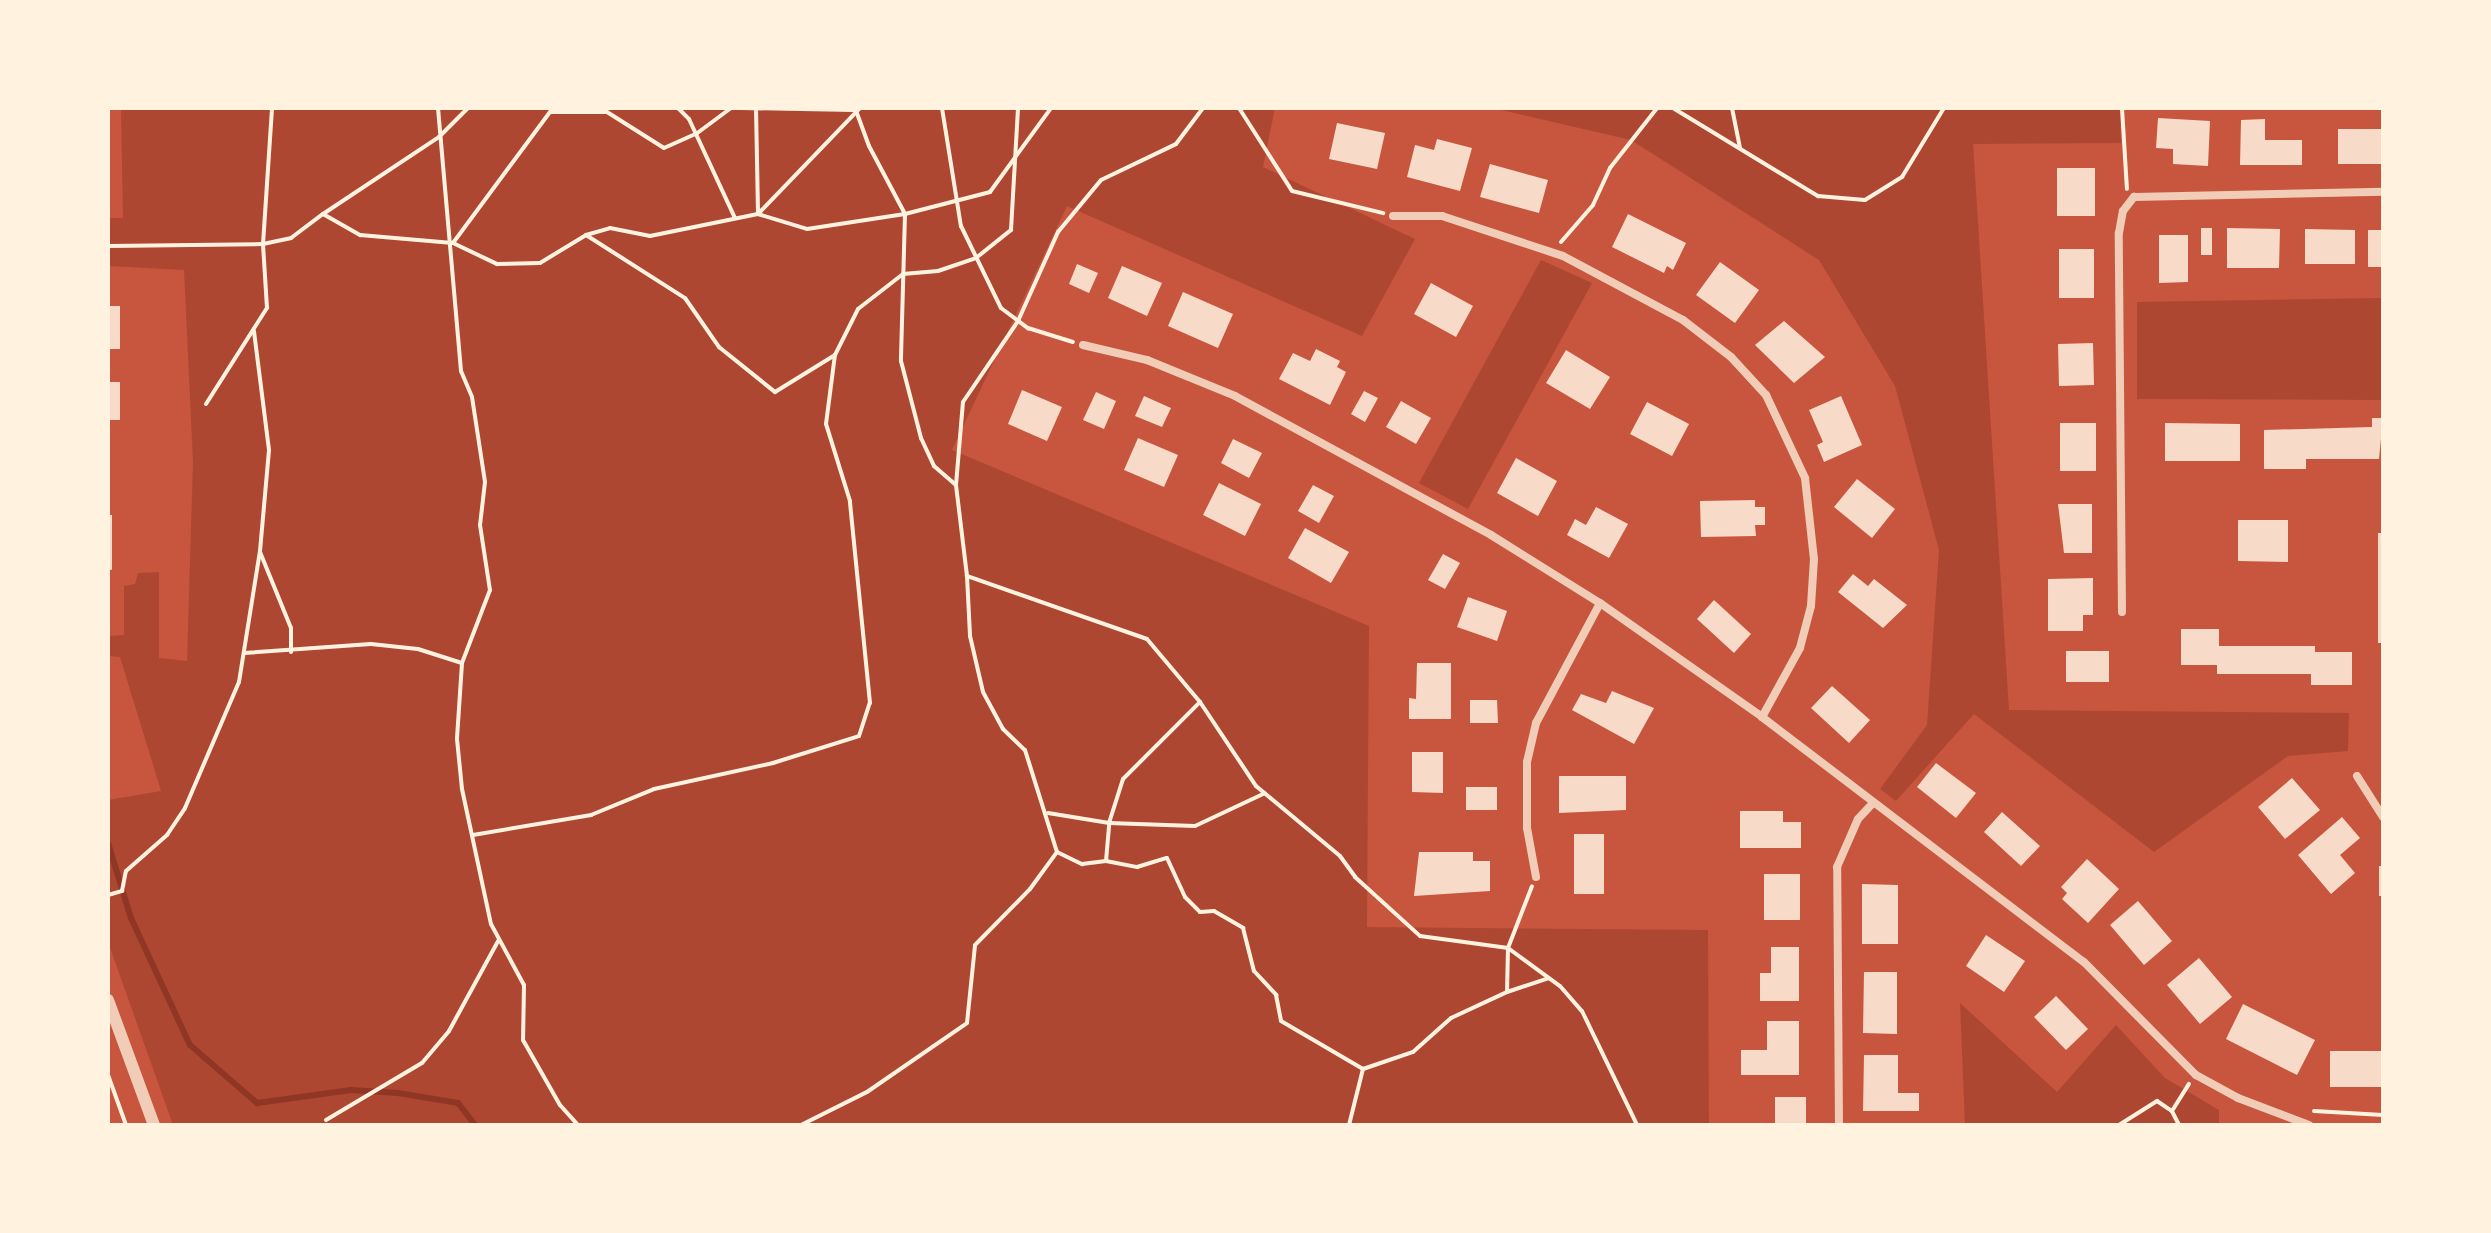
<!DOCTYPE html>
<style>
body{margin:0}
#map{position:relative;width:2491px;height:1233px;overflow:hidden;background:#c8553d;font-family:Barlow,sans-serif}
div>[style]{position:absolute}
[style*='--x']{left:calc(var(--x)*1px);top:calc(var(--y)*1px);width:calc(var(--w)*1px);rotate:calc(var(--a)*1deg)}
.green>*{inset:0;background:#ae4732}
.stream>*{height:6px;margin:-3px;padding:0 3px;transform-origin:3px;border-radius:3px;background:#8f3625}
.building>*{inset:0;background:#f7dbc8}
.path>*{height:4px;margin:-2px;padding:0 2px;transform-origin:2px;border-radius:2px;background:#fff3e0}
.minor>*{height:8px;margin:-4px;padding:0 4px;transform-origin:4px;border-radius:4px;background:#f1ccb7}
.tertiary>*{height:12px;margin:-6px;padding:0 6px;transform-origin:6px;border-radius:6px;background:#f1ccb7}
span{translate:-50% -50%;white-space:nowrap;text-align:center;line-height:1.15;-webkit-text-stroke:8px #fff3e0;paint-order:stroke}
.frame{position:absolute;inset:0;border:110px solid #fff3e0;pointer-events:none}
</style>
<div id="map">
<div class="green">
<i style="clip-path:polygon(121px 108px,1275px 108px,1263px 167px,1415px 239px,1362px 336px,1067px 206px,952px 450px,1369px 626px,1367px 927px,1708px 930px,1709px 1125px,173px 1125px,108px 942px,108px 800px,161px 791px,120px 657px,108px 656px,108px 636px,124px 635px,124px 586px,135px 584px,138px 573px,159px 572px,159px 658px,187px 661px,193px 462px,184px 270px,108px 266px,108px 218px,123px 218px)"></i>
<i style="clip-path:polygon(1493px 108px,2120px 108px,2121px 143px,1973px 144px,2009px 710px,2349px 713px,2348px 751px,2288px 756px,2154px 852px,1974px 714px,1896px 801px,1880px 789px,1927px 725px,1939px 550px,1895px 386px,1819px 260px,1631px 140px)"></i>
<i style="clip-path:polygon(1541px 260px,1592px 283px,1468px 509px,1419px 483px)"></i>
<i style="clip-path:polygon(2383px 298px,2383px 400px,2137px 399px,2137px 302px)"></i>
<i style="clip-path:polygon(1960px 1003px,2057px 1092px,2116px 1025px,2165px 1078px,2219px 1110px,2219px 1125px,1965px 1125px)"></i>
</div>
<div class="stream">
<i style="--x:108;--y:843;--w:78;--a:73"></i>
<i style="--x:131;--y:918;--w:140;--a:65.1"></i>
<i style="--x:190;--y:1045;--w:89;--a:40.9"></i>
<i style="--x:257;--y:1103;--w:95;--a:-7.9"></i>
<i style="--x:351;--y:1090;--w:47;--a:3.7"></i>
<i style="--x:398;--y:1093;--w:61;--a:9.5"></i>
<i style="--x:458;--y:1103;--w:28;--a:52"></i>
</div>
<div class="building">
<i style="clip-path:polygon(2158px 118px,2210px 121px,2208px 166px,2173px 164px,2173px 149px,2156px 148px)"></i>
<i style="clip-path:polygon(2265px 119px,2265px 140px,2302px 140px,2302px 165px,2240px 165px,2241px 120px)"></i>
<i style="clip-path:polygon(1337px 123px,1385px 133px,1377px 169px,1329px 159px)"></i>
<i style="clip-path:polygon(2338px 129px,2383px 129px,2383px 164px,2338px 164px)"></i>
<i style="clip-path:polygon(1437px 139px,1472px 148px,1460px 191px,1407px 177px,1415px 145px,1434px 150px)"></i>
<i style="clip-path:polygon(1490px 164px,1548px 180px,1539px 213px,1480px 197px)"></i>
<i style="clip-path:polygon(2057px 168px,2095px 168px,2095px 216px,2057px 216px)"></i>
<i style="clip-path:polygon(1628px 214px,1686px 243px,1673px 270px,1667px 266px,1664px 273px,1612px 247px)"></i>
<i style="clip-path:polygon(2201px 228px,2212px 228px,2212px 255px,2201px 255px)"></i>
<i style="clip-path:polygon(2227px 228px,2280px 229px,2279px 268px,2227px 268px)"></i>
<i style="clip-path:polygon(2305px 229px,2355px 230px,2355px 264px,2305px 264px)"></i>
<i style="clip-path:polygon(2368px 230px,2383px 230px,2383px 267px,2368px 267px)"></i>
<i style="clip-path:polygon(2159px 235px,2188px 235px,2188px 282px,2159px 283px)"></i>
<i style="clip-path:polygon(2059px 249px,2094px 249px,2094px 298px,2059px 298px)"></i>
<i style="clip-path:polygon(1720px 262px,1759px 290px,1735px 323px,1696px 295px)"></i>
<i style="clip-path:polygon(1077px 264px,1098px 273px,1089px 293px,1069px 284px)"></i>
<i style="clip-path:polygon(1122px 266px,1162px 283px,1147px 316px,1108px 298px)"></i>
<i style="clip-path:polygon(1431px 283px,1473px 306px,1456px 337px,1414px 314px)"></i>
<i style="clip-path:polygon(1183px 292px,1233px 314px,1218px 348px,1168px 326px)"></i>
<i style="clip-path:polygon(108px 306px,120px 306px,120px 349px,108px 349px)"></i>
<i style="clip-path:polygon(1784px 321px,1825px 357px,1794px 383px,1755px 345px)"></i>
<i style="clip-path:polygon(2093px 343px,2094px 385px,2059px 386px,2058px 344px)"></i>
<i style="clip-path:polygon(1316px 349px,1340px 361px,1337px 367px,1346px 372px,1330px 405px,1279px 379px,1293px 353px,1310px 361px)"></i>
<i style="clip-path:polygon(1566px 350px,1610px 377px,1590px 409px,1546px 383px)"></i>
<i style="clip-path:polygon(108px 382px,120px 382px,120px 420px,108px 420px)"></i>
<i style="clip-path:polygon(1022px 390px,1062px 407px,1047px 441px,1008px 424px)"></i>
<i style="clip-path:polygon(1364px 391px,1378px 398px,1365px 422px,1351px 414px)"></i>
<i style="clip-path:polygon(1096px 392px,1116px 401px,1104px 429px,1083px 420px)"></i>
<i style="clip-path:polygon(1144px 396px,1171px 408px,1162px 427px,1135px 416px)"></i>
<i style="clip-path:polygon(1841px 396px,1862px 445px,1824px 462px,1817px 445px,1823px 442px,1809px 410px)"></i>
<i style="clip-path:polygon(1401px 401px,1431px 418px,1416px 444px,1386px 427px)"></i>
<i style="clip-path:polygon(1647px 402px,1689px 424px,1672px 456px,1630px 434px)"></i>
<i style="clip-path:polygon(2372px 418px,2383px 418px,2379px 459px,2306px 459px,2306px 469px,2264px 469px,2264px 430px,2372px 427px)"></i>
<i style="clip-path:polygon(2060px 423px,2096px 423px,2096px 471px,2060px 471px)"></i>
<i style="clip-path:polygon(2165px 423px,2240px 424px,2240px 461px,2165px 461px)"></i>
<i style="clip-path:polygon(1138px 438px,1178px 455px,1164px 487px,1124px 470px)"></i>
<i style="clip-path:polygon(1233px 439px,1262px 453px,1249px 478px,1221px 463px)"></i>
<i style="clip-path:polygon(1516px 458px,1557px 481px,1538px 516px,1497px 493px)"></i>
<i style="clip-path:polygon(1857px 479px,1895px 509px,1872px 538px,1834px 507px)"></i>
<i style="clip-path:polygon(1219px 483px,1261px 504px,1245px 536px,1203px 515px)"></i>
<i style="clip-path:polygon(1313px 485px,1334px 496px,1319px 523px,1298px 511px)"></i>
<i style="clip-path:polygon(1755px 500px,1755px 507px,1765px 507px,1765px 525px,1755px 525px,1756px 536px,1701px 537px,1700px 501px)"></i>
<i style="clip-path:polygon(2058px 504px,2092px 504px,2092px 553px,2064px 553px)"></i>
<i style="clip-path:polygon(1596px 507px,1628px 524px,1609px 558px,1567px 535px,1575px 519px,1586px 525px)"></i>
<i style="clip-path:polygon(108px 515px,112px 515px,112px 570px,108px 569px)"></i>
<i style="clip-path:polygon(2238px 520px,2288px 520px,2288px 562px,2238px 561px)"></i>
<i style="clip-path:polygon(1305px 528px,1349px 552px,1331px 583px,1288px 558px)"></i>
<i style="clip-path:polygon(2378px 533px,2383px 533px,2383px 643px,2378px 643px)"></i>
<i style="clip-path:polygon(1443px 554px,1460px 563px,1445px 589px,1428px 580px)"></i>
<i style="clip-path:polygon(1853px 574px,1868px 586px,1874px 579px,1907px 605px,1883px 628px,1838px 592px)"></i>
<i style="clip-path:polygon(2093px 578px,2093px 615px,2083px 615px,2083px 631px,2048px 631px,2048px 579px)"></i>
<i style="clip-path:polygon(1468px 597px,1507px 611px,1497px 641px,1457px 627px)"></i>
<i style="clip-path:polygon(1714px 600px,1751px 634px,1734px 653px,1697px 619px)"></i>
<i style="clip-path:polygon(2181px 629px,2219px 629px,2219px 646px,2315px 646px,2315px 652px,2352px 652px,2352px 685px,2311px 685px,2311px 674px,2217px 674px,2217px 665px,2181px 665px)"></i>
<i style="clip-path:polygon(2066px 651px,2109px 651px,2109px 682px,2066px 682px)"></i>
<i style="clip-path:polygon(1417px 663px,1451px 663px,1451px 719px,1409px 719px,1409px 698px,1416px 699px)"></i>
<i style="clip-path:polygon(1832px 686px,1870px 720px,1849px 743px,1811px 708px)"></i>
<i style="clip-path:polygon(1612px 691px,1654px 708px,1634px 744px,1572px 710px,1581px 694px,1606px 703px)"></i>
<i style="clip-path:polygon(1470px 700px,1497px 700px,1498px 723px,1470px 723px)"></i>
<i style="clip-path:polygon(1412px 752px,1443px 752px,1443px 793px,1412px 792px)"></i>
<i style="clip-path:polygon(1936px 763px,1976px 793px,1956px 818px,1917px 787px)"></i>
<i style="clip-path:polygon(1559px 776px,1626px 776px,1626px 810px,1559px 813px)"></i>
<i style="clip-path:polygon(2292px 778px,2320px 810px,2285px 839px,2258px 807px)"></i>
<i style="clip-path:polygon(1466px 787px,1497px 787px,1497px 810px,1466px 810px)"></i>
<i style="clip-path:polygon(1740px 811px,1783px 811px,1783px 822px,1801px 822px,1801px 848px,1740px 848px)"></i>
<i style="clip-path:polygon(2002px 812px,2040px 846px,2021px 866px,1984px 832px)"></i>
<i style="clip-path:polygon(2342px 817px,2360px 838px,2340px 855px,2355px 873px,2331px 894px,2298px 855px)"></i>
<i style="clip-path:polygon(1574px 834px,1604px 834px,1604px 894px,1574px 894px)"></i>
<i style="clip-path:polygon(1419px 852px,1473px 852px,1473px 861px,1490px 861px,1490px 891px,1414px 896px)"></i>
<i style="clip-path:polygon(2087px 859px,2119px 889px,2088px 923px,2062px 899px,2067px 893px,2061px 887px)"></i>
<i style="clip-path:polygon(2379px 866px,2383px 866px,2383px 896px,2379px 896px)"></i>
<i style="clip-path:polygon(1764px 874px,1800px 874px,1800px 920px,1764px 920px)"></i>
<i style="clip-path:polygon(1862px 884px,1898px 885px,1898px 944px,1862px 944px)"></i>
<i style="clip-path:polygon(2138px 901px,2172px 941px,2144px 965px,2110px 925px)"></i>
<i style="clip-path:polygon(1986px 935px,2025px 961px,2004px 992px,1966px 966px)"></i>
<i style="clip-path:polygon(1771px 947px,1799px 947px,1799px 1001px,1760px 1001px,1760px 973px,1771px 973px)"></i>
<i style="clip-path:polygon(2199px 958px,2232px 997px,2200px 1024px,2167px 985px)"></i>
<i style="clip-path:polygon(1864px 972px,1897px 972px,1897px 1034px,1863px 1033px)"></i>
<i style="clip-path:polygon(2056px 996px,2088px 1029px,2066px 1050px,2034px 1017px)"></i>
<i style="clip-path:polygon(2243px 1004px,2315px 1040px,2297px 1075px,2226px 1039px)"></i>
<i style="clip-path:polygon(1767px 1021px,1799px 1021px,1799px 1075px,1741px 1075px,1741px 1050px,1767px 1050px)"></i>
<i style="clip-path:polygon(2330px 1051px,2383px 1051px,2383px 1087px,2330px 1087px)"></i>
<i style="clip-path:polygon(1864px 1055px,1898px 1055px,1898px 1093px,1919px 1093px,1919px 1111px,1863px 1111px)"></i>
<i style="clip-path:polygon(1775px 1097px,1806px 1097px,1806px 1125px,1775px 1125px)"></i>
</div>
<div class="path">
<i style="--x:438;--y:108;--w:264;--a:85"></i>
<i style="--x:461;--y:371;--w:28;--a:67"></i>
<i style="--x:472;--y:397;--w:86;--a:81.3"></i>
<i style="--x:485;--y:482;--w:43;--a:96.6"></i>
<i style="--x:480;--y:525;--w:66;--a:81.3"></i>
<i style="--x:490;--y:590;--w:78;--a:111"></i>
<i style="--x:678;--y:108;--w:16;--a:45"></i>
<i style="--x:689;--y:119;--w:109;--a:65.1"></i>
<i style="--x:741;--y:108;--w:113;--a:1"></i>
<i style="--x:756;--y:108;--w:104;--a:88.9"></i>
<i style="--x:855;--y:108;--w:40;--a:69.8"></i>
<i style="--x:869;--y:146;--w:77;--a:62.1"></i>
<i style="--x:905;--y:214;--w:147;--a:91.6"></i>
<i style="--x:901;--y:361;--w:80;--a:75.4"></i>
<i style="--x:921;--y:438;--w:31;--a:65"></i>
<i style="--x:934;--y:466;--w:29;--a:41"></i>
<i style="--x:942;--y:108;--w:120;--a:80.9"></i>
<i style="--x:961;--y:226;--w:91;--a:64"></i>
<i style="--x:1001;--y:308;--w:34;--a:37"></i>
<i style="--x:1028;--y:328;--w:47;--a:17.3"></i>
<i style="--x:1239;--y:108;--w:98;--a:57.4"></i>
<i style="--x:1292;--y:191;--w:94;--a:13.6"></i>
<i style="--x:1673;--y:108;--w:170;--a:31.3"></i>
<i style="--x:1818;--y:196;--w:47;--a:4.9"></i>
<i style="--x:1865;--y:200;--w:44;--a:-31.9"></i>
<i style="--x:1902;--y:177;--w:81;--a:-58.7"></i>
<i style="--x:1732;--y:108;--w:41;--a:78.7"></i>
<i style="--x:2122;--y:108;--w:81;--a:86.5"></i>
<i style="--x:552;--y:112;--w:55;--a:0"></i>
<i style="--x:607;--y:112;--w:67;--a:32.3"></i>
<i style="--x:664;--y:148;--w:35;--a:-24"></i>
<i style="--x:696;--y:134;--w:44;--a:-36.6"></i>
<i style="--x:323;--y:214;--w:139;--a:-33.6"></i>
<i style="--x:439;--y:137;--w:41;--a:-45"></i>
<i style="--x:758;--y:214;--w:147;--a:-46.1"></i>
<i style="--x:586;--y:235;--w:117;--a:32.5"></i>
<i style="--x:685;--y:298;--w:60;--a:55.2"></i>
<i style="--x:719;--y:347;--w:72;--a:38.8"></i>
<i style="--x:775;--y:392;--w:70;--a:-31.7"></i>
<i style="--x:1561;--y:242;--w:49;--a:-49.1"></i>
<i style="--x:1593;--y:205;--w:41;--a:-65.3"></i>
<i style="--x:1610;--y:168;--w:76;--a:-51.9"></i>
<i style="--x:453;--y:243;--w:168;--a:-53.5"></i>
<i style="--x:108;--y:246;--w:155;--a:-0.7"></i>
<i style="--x:263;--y:244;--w:136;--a:-86.2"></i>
<i style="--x:206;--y:404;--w:114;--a:-57.6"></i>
<i style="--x:267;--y:308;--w:64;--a:-93.6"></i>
<i style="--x:263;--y:244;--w:29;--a:-12"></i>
<i style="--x:291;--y:238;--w:40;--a:-37"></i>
<i style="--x:323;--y:214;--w:43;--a:29.6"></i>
<i style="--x:360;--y:235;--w:93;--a:4.9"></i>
<i style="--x:453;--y:243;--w:49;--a:25.5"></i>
<i style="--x:497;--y:264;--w:43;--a:-1.3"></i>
<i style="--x:540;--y:263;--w:54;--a:-31.3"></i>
<i style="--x:586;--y:235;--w:25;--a:-16"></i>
<i style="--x:610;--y:228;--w:41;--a:11.3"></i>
<i style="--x:650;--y:236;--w:110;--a:-11.5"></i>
<i style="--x:758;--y:214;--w:51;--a:17"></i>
<i style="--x:807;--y:229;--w:99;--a:-8.7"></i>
<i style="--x:905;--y:214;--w:88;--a:-14.5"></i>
<i style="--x:990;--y:192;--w:104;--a:-54"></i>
<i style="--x:260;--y:552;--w:82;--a:67.8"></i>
<i style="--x:291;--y:628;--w:24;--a:90"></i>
<i style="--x:967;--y:576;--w:60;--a:87.1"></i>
<i style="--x:970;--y:636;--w:57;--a:76.9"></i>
<i style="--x:983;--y:692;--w:42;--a:61.6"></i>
<i style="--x:1003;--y:729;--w:30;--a:44"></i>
<i style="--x:1025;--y:750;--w:107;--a:72.6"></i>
<i style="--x:1057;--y:852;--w:28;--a:26"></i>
<i style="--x:1082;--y:864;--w:24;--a:-7"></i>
<i style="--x:1106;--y:861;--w:32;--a:11"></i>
<i style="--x:1137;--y:867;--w:31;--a:-17"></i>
<i style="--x:1167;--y:858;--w:43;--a:65.2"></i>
<i style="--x:1185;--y:897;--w:21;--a:45"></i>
<i style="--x:1200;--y:912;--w:14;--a:-4"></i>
<i style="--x:1214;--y:911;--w:34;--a:30"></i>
<i style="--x:1243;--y:928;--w:44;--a:75.7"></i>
<i style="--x:1254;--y:971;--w:33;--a:47"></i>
<i style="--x:1276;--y:995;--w:26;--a:79"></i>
<i style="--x:1281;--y:1021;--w:95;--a:30.3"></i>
<i style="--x:1363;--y:1069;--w:53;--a:-18.8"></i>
<i style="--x:1413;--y:1052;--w:51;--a:-41.8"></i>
<i style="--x:1451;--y:1018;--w:62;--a:-24.9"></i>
<i style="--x:1507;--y:992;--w:44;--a:-88.7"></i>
<i style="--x:1508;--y:948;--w:66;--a:-68.8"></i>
<i style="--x:244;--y:653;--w:127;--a:-4.1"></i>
<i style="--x:371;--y:644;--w:47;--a:6.1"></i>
<i style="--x:418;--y:649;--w:46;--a:17.7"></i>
<i style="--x:462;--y:663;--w:76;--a:93.8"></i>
<i style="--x:457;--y:739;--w:50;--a:84.3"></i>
<i style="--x:462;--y:789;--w:138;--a:77.9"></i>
<i style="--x:491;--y:924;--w:69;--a:61.6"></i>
<i style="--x:524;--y:985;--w:55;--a:91"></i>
<i style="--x:523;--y:1040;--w:75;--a:60.4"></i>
<i style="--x:560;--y:1105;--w:27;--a:48"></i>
<i style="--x:1200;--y:702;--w:101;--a:56.3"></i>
<i style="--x:1256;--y:786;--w:109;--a:39.8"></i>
<i style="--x:1340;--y:856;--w:26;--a:54"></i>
<i style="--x:1355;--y:877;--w:88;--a:42.2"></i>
<i style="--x:1420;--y:936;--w:89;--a:7.8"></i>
<i style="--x:1508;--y:948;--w:64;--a:36.2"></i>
<i style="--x:1560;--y:986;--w:33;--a:49"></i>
<i style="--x:1582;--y:1011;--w:127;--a:64.2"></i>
<i style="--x:1048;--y:813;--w:62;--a:9.3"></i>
<i style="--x:1109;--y:823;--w:86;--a:2"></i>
<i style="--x:1195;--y:826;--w:77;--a:-25.2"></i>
<i style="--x:473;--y:835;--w:120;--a:-9.6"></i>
<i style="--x:591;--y:815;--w:68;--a:-22.4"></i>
<i style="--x:654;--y:789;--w:122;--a:-12.3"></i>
<i style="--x:773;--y:763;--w:90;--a:-17.4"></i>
<i style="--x:859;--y:736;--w:35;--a:-72"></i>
<i style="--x:870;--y:703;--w:203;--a:-95.7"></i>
<i style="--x:850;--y:501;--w:81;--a:-107.3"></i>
<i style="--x:826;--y:424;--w:70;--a:-82.6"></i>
<i style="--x:835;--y:355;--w:51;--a:-63.4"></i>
<i style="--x:858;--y:309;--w:57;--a:-37.9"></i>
<i style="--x:903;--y:274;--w:35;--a:-5"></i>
<i style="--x:938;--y:271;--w:40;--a:-18.9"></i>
<i style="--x:976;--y:258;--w:45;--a:-38.7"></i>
<i style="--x:1011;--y:230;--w:122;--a:-86.7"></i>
<i style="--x:1106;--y:861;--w:38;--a:-85"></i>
<i style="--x:1109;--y:823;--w:46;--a:-72.3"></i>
<i style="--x:1123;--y:779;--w:109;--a:-45"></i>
<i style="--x:1200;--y:702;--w:82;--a:-130.1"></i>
<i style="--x:1147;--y:639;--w:191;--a:-160.7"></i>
<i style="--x:967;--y:576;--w:92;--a:-96.9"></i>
<i style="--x:956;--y:485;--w:83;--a:-85.2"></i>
<i style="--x:963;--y:402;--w:98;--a:-55.8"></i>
<i style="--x:1018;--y:321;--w:98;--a:-65.8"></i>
<i style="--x:1058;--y:232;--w:67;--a:-50.4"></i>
<i style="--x:1101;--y:180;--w:83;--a:-25.6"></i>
<i style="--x:1176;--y:144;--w:45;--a:-53.1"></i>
<i style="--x:108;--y:895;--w:15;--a:-16"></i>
<i style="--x:122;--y:891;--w:20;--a:-79"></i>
<i style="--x:126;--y:871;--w:55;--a:-41.3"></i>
<i style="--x:167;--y:835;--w:32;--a:-56"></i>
<i style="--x:185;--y:808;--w:137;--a:-66.8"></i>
<i style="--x:239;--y:682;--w:133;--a:-80.9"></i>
<i style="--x:260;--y:551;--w:101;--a:-84.9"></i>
<i style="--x:269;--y:450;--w:120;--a:-97.2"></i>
<i style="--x:1507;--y:992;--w:44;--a:-18.4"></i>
<i style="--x:108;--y:1075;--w:53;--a:70.2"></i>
<i style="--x:2314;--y:1111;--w:69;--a:3.3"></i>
<i style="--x:326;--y:1120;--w:112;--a:-30.7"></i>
<i style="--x:422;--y:1063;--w:42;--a:-49.8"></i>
<i style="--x:449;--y:1031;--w:102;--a:-61.4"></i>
<i style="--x:801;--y:1125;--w:74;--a:-26.6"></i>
<i style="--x:867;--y:1092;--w:121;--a:-34.6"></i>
<i style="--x:967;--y:1023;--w:78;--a:-84.1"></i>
<i style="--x:975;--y:945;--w:78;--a:-45.5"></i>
<i style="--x:1030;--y:889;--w:46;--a:-53.9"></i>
<i style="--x:1349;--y:1125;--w:58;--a:-76"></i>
<i style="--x:2119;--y:1125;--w:45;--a:-32.3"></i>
<i style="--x:2157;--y:1101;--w:18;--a:34"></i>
<i style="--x:2179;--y:1125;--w:16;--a:-117"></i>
<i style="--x:2172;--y:1111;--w:32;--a:-58"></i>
</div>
<div class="minor">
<i style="--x:1393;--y:216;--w:49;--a:0"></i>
<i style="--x:1442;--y:216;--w:127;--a:18.3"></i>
<i style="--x:1563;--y:256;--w:136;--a:28.1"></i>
<i style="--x:1683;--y:320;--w:61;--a:37.6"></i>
<i style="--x:1731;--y:357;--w:52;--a:47.4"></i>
<i style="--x:1766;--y:395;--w:92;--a:64.8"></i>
<i style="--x:1805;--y:478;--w:81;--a:83.7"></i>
<i style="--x:1814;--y:559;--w:47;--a:93.7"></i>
<i style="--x:1811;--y:606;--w:43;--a:104.7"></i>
<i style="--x:1800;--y:648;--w:79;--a:118.8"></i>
<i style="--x:1083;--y:345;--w:66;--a:13.2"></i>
<i style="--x:1147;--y:360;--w:95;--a:22.2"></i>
<i style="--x:1235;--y:396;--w:291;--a:28.5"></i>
<i style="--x:1491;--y:535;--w:128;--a:32"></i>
<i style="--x:1600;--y:603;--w:198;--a:35.1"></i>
<i style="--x:1762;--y:717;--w:405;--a:37.3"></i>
<i style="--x:2084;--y:962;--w:159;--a:45.3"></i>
<i style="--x:2196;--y:1075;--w:48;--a:28.7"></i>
<i style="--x:2238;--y:1098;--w:76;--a:20.8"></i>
<i style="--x:2122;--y:612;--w:379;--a:-90.5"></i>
<i style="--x:2119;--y:233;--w:22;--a:-80"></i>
<i style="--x:2123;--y:211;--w:18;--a:-52"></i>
<i style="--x:2134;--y:197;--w:249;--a:-1.2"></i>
<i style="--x:2357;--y:776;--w:49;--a:57.6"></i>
<i style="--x:1536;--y:877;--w:50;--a:-100.4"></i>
<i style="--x:1527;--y:828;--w:66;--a:-90"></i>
<i style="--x:1527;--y:762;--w:40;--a:-77"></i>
<i style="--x:1536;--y:723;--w:136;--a:-61.9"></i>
<i style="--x:1839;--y:1125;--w:258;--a:-90.4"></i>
<i style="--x:1837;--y:867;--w:52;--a:-66.4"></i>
<i style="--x:1858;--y:819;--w:22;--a:-47"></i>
</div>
<div class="tertiary">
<i style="--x:108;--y:1000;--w:133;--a:69.8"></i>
</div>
<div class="frame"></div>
</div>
